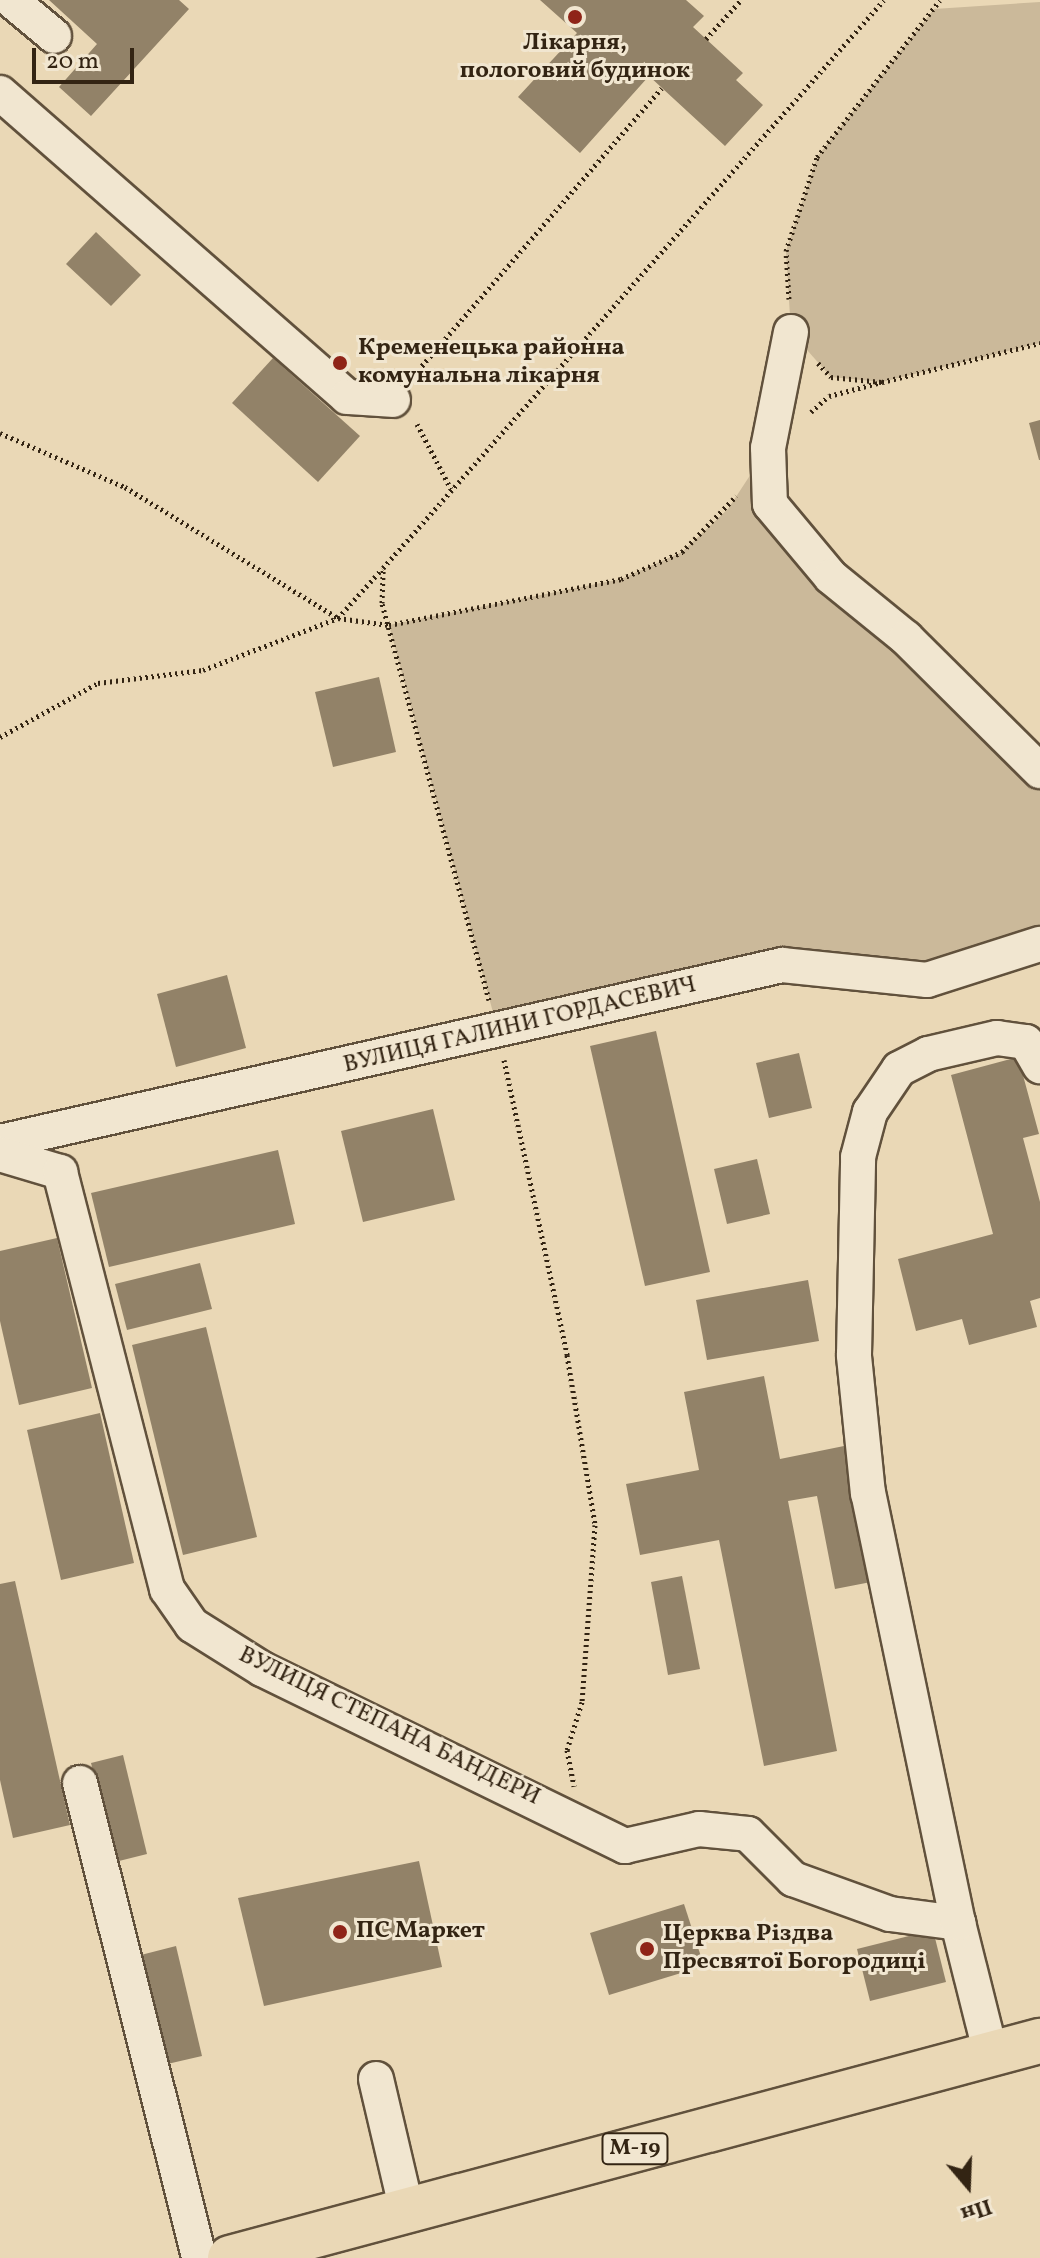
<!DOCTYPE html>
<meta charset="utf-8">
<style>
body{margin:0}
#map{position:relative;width:1040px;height:2258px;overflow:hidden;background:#ead8b6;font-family:Vollkorn,serif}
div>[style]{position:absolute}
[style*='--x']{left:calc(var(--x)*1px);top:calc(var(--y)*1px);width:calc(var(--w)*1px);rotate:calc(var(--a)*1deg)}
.green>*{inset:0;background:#cbb99a}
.building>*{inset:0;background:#928268}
.path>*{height:5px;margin-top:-2.5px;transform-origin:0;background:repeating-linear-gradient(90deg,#332413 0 2px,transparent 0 6px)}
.roads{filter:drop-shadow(2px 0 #61513c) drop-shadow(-2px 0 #61513c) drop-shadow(0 2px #61513c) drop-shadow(0 -2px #61513c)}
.minor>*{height:34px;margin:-17px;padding:0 17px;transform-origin:17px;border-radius:17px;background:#f1e6d0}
.highway>*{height:44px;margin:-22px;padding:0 22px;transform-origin:22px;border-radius:22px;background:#ead8b6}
.dots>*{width:22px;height:22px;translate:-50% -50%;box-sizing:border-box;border:4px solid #f1e6d0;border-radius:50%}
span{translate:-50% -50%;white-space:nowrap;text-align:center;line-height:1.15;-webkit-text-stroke:6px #f1e6d0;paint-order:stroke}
.shield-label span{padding:2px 6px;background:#f1e6d0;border:2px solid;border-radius:6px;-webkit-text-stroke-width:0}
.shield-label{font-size:22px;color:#332413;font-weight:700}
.poi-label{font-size:24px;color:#332413;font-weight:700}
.left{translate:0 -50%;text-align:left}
.street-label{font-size:24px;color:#332413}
.north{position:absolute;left:928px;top:2146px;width:80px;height:80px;-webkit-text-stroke:6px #f1e6d0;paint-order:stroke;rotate:161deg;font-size:22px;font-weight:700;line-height:32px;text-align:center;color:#332413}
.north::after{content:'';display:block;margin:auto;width:28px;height:36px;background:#332413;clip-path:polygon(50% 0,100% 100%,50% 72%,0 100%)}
.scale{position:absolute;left:32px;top:48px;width:102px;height:36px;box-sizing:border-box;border:4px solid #332413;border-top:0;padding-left:10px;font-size:24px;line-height:28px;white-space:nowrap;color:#332413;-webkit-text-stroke:6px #f1e6d0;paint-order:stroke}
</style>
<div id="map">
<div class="green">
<i style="clip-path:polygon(1040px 2px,1040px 343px,882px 382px,831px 377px,791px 332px,786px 251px,817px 157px,934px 9px)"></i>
<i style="clip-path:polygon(768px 448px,770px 504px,1040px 771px,1040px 944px,927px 980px,782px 965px,498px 1031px,389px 625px,621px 579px,682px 552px,728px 509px)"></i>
</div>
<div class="building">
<i style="clip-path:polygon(49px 0,179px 0,189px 9px,91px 116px,59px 87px,97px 44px)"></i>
<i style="clip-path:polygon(540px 0,686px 0,704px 16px,693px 27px,743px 73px,736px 80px,763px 105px,725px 146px,649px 76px,580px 153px,518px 97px,577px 33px)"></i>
<i style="clip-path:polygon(96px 232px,141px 275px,111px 306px,66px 264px)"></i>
<i style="clip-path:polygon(273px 358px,360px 436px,318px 482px,232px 403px)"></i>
<i style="clip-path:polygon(1040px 420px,1040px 460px,1039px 460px,1029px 423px)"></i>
<i style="clip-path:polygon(379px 677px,396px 752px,333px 767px,315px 692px)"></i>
<i style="clip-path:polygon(227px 975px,246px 1048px,176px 1067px,157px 994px)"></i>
<i style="clip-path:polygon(656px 1031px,710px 1272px,645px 1286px,590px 1046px)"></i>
<i style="clip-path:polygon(799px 1053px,812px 1108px,769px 1118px,756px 1063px)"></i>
<i style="clip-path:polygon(1018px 1057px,1039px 1134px,1023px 1138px,1040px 1202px,1040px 1298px,1030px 1301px,1037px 1327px,969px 1345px,962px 1319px,916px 1331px,898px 1259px,993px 1234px,951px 1075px)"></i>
<i style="clip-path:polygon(433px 1109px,455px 1200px,363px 1222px,341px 1131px)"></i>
<i style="clip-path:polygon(278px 1150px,295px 1224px,109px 1267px,91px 1193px)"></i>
<i style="clip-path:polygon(757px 1159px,770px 1214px,727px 1224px,714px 1169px)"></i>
<i style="clip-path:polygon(57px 1238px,92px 1388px,19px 1405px,0 1321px,0 1251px)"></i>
<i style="clip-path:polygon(200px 1263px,212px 1309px,127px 1330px,115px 1284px)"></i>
<i style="clip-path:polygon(808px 1280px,819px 1341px,707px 1360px,696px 1300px)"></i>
<i style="clip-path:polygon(206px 1327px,257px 1537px,183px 1555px,132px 1345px)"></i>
<i style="clip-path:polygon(764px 1376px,780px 1459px,844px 1446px,871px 1582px,835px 1589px,817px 1496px,788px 1501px,837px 1751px,764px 1766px,719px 1540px,640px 1555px,626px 1484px,699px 1470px,684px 1392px)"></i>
<i style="clip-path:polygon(100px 1413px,134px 1563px,61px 1580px,27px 1430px)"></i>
<i style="clip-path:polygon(682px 1576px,700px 1669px,668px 1675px,651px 1582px)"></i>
<i style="clip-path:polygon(15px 1581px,70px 1825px,13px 1838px,0 1780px,0 1584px)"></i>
<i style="clip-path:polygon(123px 1755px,147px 1854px,115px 1862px,91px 1763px)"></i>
<i style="clip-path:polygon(419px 1861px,442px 1967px,264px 2006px,238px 1898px)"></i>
<i style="clip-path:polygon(684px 1904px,704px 1966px,609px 1995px,590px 1933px)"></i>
<i style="clip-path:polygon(933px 1930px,946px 1982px,870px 2001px,857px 1949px)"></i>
<i style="clip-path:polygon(176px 1946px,202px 2056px,163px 2065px,137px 1956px)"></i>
</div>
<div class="path">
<i style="--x:706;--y:39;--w:52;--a:-48.1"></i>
<i style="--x:789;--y:299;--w:48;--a:-93.6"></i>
<i style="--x:786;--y:251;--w:99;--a:-71.7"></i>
<i style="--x:817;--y:157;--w:199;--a:-51.9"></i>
<i style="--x:818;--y:363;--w:19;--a:47"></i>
<i style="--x:831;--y:377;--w:51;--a:5.6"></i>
<i style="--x:882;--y:382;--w:163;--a:-13.9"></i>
<i style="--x:414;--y:375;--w:379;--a:-49.2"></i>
<i style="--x:811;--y:412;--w:24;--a:-42"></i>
<i style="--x:829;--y:396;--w:55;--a:-14.8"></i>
<i style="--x:417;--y:424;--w:73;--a:62.4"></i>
<i style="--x:0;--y:433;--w:136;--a:23.4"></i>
<i style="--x:125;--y:487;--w:250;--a:31.6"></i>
<i style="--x:338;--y:618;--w:51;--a:7.8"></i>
<i style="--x:389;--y:625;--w:237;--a:-11.2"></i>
<i style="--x:621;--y:579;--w:67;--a:-23.9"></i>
<i style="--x:682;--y:552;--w:78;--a:-46"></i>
<i style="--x:0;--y:737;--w:112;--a:-28.9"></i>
<i style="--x:98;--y:683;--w:106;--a:-7.1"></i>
<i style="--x:203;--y:670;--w:145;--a:-21.1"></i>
<i style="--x:338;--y:618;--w:66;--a:-48.1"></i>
<i style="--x:489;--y:1000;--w:411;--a:-105.1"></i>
<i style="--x:382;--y:603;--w:35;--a:-88"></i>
<i style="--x:383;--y:568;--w:757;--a:-48.59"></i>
<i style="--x:504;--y:1060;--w:302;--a:77.9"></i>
<i style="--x:567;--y:1355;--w:172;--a:80.6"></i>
<i style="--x:595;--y:1525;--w:177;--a:94.2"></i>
<i style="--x:582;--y:1702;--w:50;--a:107.4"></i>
<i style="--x:567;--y:1750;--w:37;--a:79"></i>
</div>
<div class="roads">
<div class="minor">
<i style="--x:11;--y:0;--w:56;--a:39.9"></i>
<i style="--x:0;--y:93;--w:461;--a:41.2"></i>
<i style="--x:347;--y:397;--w:46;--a:3.7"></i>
<i style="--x:791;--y:332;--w:118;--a:101.2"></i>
<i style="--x:768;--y:448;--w:56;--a:88"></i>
<i style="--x:770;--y:504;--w:95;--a:50.1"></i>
<i style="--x:831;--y:577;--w:97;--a:39.1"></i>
<i style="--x:906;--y:638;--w:189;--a:44.8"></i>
<i style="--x:0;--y:1142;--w:802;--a:-12.75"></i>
<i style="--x:782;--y:965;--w:146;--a:5.9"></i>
<i style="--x:927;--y:980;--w:119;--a:-17.7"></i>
<i style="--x:0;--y:1154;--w:63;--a:16.7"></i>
<i style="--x:60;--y:1172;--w:431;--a:75.6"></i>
<i style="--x:167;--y:1589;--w:44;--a:55.2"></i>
<i style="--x:192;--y:1625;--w:83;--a:32.2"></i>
<i style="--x:262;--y:1669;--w:404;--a:26"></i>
<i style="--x:625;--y:1846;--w:76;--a:-12.9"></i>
<i style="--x:699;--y:1829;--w:49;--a:5.8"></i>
<i style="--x:748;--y:1834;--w:64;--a:45"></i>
<i style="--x:793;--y:1879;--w:103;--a:19.8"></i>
<i style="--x:890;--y:1914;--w:69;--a:7.5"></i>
<i style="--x:958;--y:1923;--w:135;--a:75.9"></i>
<i style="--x:80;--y:1783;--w:490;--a:75.9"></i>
<i style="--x:958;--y:1923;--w:438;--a:-101.8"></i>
<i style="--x:868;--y:1494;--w:140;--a:-95.8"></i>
<i style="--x:854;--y:1355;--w:198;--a:-88.8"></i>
<i style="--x:858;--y:1157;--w:47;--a:-75.1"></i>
<i style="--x:870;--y:1112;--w:52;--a:-56"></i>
<i style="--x:899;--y:1069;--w:33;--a:-27"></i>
<i style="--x:928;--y:1054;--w:71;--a:-13.1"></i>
<i style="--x:997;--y:1038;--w:29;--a:8"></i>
<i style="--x:1026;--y:1042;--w:28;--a:60"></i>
<i style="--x:376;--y:2079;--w:136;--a:76.8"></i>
</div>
<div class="highway">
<i style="--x:230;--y:2258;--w:839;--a:-15"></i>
</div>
</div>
<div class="dots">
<i style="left:575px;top:17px;background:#8f2418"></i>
<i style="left:340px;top:363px;background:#8f2418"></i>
<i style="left:340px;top:1932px;background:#8f2418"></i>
<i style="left:647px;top:1949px;background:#8f2418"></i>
</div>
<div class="shield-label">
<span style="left:635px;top:2149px">М-19</span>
</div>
<div class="poi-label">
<span style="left:575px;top:58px">Лікарня,<br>пологовий будинок</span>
<span class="left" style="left:358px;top:363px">Кременецька районна<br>комунальна лікарня</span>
<span class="left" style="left:356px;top:1932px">ПС Маркет</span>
<span class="left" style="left:663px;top:1949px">Церква Різдва<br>Пресвятої Богородиці</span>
</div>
<div class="street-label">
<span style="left:520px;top:1026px;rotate:-13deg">ВУЛИЦЯ ГАЛИНИ ГОРДАСЕВИЧ</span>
<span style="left:389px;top:1727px;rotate:26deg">ВУЛИЦЯ СТЕПАНА БАНДЕРИ</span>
</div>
<div class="north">Пн</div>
<div class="scale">20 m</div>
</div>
